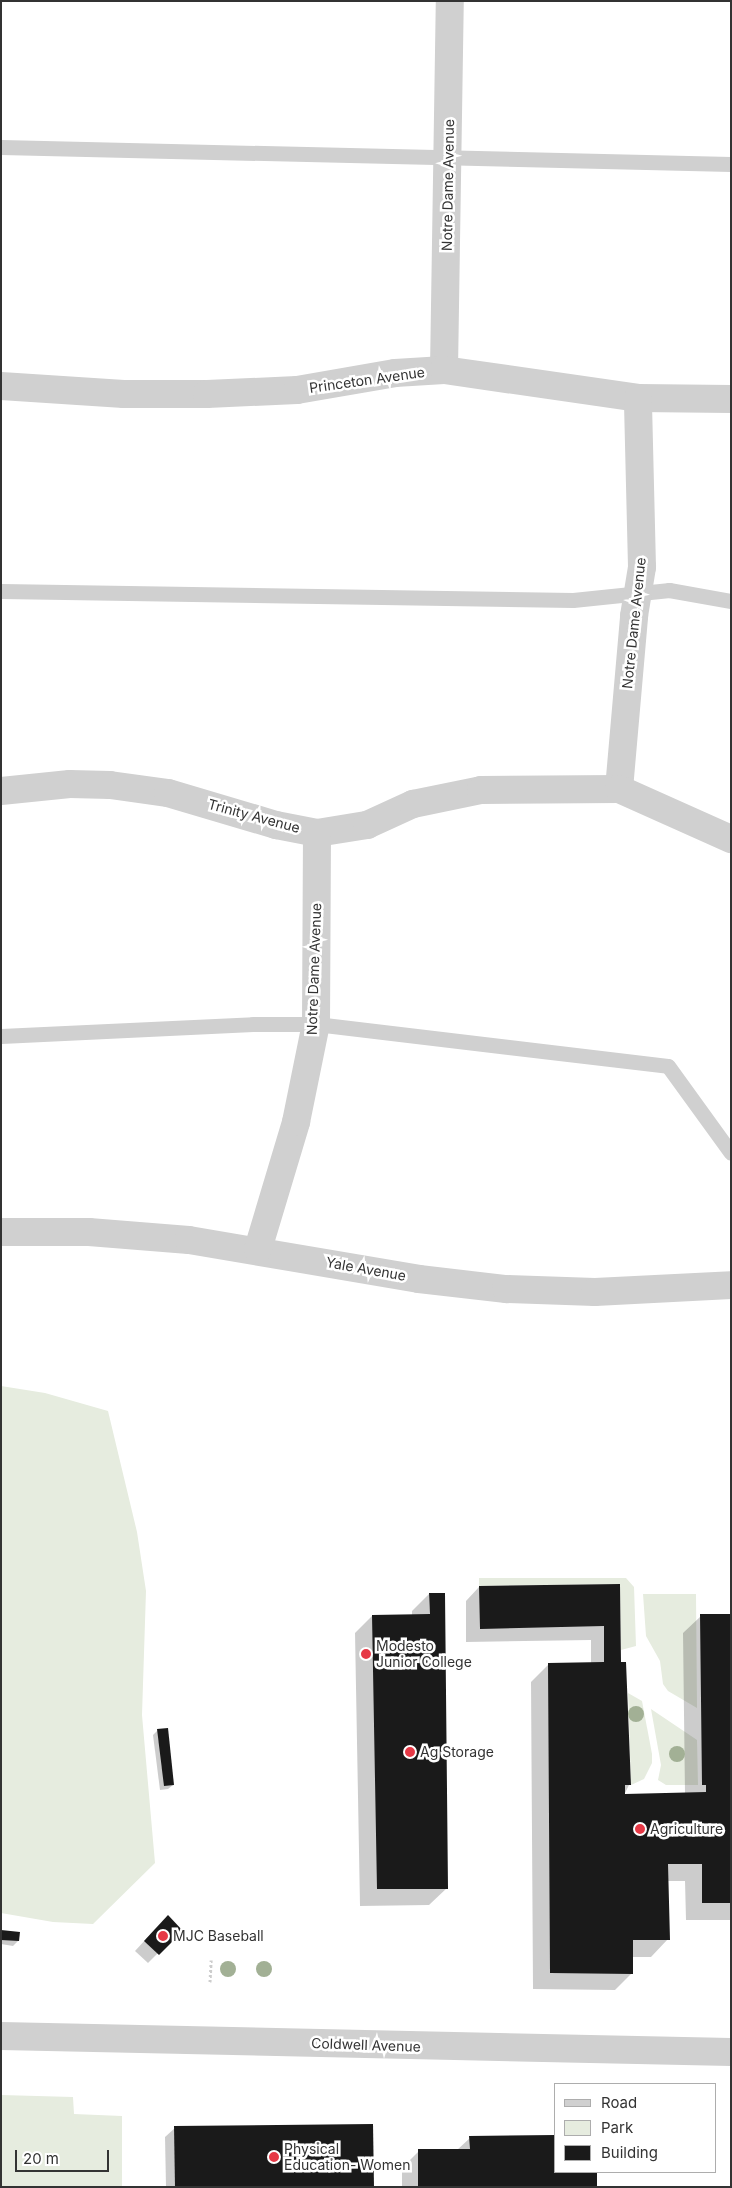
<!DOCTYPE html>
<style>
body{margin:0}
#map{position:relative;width:732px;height:2188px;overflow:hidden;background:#fff;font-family:Inter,sans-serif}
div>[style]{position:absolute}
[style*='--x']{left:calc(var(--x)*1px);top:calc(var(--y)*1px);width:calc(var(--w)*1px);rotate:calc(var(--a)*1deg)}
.green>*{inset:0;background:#e6ecdf}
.shadow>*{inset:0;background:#0003}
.building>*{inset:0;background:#1a1a1a}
.path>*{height:3px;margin-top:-1.5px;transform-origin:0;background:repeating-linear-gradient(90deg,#cdcdcd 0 2.5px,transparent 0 5px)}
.service>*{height:15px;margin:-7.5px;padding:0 7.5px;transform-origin:7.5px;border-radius:7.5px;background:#d0d0d0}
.minor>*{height:28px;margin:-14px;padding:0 14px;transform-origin:14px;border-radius:14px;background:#d0d0d0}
.tertiary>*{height:28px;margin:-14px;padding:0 14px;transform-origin:14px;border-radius:14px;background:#d0d0d0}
.trees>*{width:16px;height:16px;margin:-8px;border-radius:50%;background:#a2b095}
.dots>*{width:14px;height:14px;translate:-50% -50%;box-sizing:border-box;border:2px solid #fff;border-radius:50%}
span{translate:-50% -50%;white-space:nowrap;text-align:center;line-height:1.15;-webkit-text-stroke:5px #fff;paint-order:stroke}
.street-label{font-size:14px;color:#333}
.poi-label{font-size:14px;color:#333}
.left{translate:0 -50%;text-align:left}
.frame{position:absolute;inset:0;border:2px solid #333;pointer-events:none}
.legend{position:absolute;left:554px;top:2083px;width:162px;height:90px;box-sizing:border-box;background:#fff;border:1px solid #adadad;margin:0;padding:6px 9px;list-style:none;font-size:15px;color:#333}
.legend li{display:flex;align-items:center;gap:10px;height:25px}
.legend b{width:25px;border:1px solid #adadad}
.scale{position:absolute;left:15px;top:2150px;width:94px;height:22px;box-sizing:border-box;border:2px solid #333;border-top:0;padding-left:6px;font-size:15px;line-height:18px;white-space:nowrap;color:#333;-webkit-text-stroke:4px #fff;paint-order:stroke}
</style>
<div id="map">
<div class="green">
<i style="clip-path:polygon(1px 1386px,45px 1393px,108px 1411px,137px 1532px,146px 1591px,142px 1715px,155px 1863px,93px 1924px,53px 1922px,1px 1913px)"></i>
<i style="clip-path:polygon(479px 1578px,626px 1578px,634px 1587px,636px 1646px,621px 1650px,620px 1584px,479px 1586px)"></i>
<i style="clip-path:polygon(643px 1594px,696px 1594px,697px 1708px,668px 1691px,663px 1684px,660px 1661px,646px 1636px)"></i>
<i style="clip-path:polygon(628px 1693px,642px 1701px,652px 1754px,652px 1763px,644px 1779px,631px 1785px)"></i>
<i style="clip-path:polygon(651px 1709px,697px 1740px,698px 1785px,666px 1785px,658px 1780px,661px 1765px)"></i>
<i style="clip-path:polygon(1px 2095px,73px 2097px,74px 2114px,122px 2116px,122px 2187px,1px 2187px)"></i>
</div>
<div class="shadow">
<i style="clip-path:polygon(619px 1585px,620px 1661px,629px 1785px,624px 1795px,685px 1794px,683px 1633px,701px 1616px,731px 1615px,731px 1920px,686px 1920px,685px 1881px,667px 1881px,668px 1939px,651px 1957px,632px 1957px,632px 1973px,615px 1990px,533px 1989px,531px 1682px,548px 1665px,591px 1664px,591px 1640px,466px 1642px,466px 1601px,479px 1587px)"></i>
<i style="clip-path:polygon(429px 1594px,447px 1888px,429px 1905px,360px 1906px,355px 1633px,372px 1616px,412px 1615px,412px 1611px)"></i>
<i style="clip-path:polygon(158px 1730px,173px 1785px,168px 1789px,160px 1790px,153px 1735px)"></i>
<i style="clip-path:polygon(158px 1926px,181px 1930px,148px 1963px,135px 1951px)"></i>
<i style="clip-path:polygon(1px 1931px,18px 1933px,18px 1941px,13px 1946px,1px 1944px)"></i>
<i style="clip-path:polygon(175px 2128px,373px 2187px,166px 2187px,165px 2137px)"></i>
<i style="clip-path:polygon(470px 2138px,556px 2172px,596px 2172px,596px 2187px,402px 2187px,402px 2168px,419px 2151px,457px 2150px)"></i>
</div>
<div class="building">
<i style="clip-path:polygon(620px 1584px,621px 1662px,626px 1662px,631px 1785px,625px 1785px,625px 1794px,706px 1792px,706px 1785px,702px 1785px,700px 1614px,731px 1614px,731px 1903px,702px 1903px,702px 1864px,668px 1864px,670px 1940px,633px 1940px,633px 1974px,550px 1973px,548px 1663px,604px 1662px,604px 1626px,480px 1629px,479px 1586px)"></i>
<i style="clip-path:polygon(429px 1593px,445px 1593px,448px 1889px,377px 1889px,372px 1615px,430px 1614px)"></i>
<i style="clip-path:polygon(168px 1728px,174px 1785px,164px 1786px,157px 1729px)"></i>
<i style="clip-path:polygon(168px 1915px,183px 1931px,159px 1955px,144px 1941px)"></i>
<i style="clip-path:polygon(1px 1930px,20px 1932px,19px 1941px,1px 1940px)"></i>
<i style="clip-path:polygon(373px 2124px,374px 2187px,175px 2187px,174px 2126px)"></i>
<i style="clip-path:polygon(556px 2135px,556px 2172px,597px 2172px,597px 2187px,418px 2187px,418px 2149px,470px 2149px,469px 2136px)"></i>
</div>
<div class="path">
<i style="--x:210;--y:1982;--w:22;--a:-87"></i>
</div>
<div class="service">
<i style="--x:1;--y:147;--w:730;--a:1.33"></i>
<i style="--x:1;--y:591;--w:572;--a:0.9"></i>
<i style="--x:573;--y:600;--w:97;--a:-5.9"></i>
<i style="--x:669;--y:590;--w:63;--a:10.1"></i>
<i style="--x:1;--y:1036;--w:252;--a:-2.7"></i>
<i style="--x:253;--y:1024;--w:63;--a:0"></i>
<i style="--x:316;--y:1024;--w:354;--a:6.8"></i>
<i style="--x:668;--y:1066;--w:107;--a:54.1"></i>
</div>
<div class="minor">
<i style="--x:444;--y:370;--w:369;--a:-89.1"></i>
<i style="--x:1;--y:386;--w:123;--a:3.7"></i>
<i style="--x:124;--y:394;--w:83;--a:0"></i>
<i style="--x:207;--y:394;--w:90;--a:-2.5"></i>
<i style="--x:297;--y:390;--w:99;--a:-9.8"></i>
<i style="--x:395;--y:373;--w:49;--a:-3.5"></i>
<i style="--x:444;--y:370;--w:196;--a:8.2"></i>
<i style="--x:638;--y:398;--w:93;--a:0.6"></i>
<i style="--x:619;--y:789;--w:174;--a:-85"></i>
<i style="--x:634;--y:616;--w:50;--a:-80.7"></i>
<i style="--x:642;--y:567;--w:169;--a:-91.4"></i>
<i style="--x:1;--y:791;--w:69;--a:-5.8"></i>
<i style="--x:70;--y:784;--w:40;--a:1.4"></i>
<i style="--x:110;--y:785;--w:59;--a:7.9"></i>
<i style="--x:168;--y:793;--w:113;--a:16.5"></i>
<i style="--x:276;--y:825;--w:42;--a:11"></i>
<i style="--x:317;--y:833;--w:51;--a:-9.1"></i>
<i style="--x:367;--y:825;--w:51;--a:-24.5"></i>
<i style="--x:413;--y:804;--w:69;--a:-11.6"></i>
<i style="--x:481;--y:790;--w:138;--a:-0.4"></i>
<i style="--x:619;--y:789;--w:123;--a:24.1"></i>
<i style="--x:1;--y:1232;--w:88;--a:0"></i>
<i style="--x:89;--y:1232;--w:100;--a:4.6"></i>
<i style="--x:189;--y:1240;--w:233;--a:9.6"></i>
<i style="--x:419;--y:1279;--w:88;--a:6.6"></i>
<i style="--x:506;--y:1289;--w:89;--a:1.9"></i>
<i style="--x:595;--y:1292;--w:136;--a:-2.9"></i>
<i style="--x:258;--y:1249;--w:133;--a:-73.3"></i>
<i style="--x:296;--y:1122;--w:100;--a:-78.5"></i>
<i style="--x:316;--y:1024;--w:191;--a:-89.7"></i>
</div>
<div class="tertiary">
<i style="--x:1;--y:2036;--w:730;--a:1.26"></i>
</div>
<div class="trees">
<i style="left:636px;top:1714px"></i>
<i style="left:677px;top:1754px"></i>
<i style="left:228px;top:1969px"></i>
<i style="left:264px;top:1969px"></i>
</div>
<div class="dots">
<i style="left:366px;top:1654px;background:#e63946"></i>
<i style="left:410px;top:1752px;background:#e63946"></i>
<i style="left:640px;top:1829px;background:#e63946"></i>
<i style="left:163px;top:1936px;background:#e63946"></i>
<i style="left:274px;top:2157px;background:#e63946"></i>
</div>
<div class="street-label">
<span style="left:448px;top:185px;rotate:-89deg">Notre Dame Avenue</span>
<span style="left:367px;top:380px;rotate:-8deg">Princeton Avenue</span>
<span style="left:634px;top:623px;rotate:-84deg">Notre Dame Avenue</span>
<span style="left:254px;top:816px;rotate:15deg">Trinity Avenue</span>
<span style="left:314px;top:969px;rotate:-88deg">Notre Dame Avenue</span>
<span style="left:366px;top:1269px;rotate:10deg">Yale Avenue</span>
<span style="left:366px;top:2045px;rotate:2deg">Coldwell Avenue</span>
</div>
<div class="poi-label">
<span class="left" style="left:376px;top:1654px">Modesto<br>Junior College</span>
<span class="left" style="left:420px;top:1752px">Ag Storage</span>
<span class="left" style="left:650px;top:1829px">Agriculture</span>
<span class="left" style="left:173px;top:1936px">MJC Baseball</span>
<span class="left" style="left:284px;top:2157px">Physical<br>Education- Women</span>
</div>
<div class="frame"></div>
<ul class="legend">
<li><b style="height:6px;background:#d0d0d0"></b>Road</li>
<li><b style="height:14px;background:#e6ecdf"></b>Park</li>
<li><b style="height:14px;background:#1a1a1a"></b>Building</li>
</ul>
<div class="scale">20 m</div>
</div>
